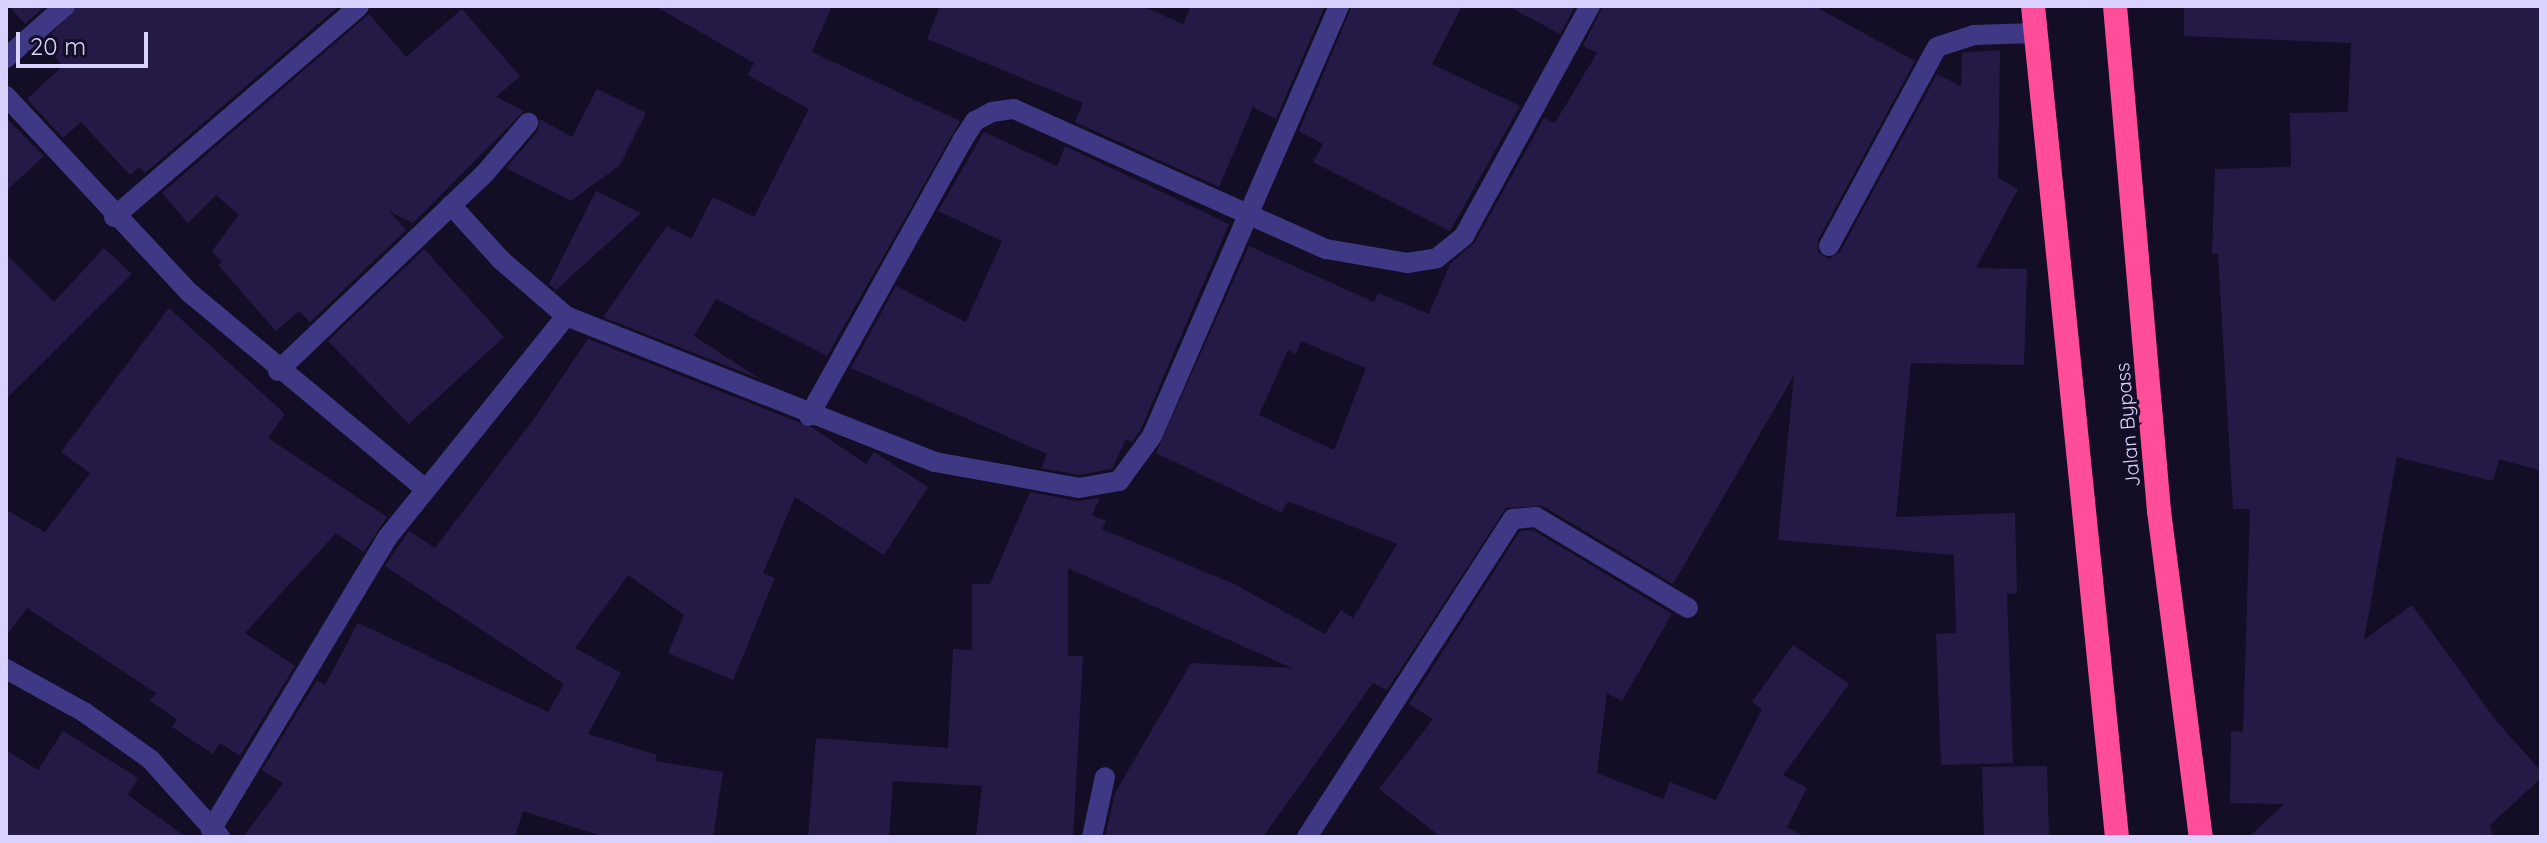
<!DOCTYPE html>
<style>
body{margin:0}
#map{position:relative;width:2547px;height:843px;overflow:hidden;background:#130e25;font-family:Quicksand,sans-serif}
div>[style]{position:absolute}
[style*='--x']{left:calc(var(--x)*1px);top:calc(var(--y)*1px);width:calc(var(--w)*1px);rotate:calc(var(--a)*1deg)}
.building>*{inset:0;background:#251a46}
.minor>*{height:20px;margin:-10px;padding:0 10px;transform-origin:10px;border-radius:10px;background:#3f3885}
.highway>*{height:24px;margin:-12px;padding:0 12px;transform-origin:12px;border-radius:12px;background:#ff4d9a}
span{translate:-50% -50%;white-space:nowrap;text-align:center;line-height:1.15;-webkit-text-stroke:6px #130e25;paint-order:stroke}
.street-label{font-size:20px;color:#d9d2ff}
.frame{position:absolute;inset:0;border:8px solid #d9d2ff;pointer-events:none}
.scale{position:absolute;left:16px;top:32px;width:132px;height:36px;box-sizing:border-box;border:4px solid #d9d2ff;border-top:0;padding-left:10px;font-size:24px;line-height:28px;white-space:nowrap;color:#d9d2ff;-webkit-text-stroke:6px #130e25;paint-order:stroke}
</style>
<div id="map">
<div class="building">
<i style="clip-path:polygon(9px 6px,45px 6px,25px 24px)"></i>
<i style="clip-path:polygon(78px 6px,339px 6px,145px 173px,139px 167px,130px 175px,81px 122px,63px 138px,27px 99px,63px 66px,42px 43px)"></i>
<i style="clip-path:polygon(655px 6px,832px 6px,812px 52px,960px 121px,827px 356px,716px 299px,694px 336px,760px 379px,603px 317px,667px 226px,691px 239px,713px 197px,754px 217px,809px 109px,748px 75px,754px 63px)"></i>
<i style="clip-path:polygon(940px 6px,1141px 6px,1183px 24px,1191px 6px,1325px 6px,1276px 119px,1253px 107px,1219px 187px,1075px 122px,1083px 103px,927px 39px)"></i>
<i style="clip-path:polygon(1352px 6px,1462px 6px,1432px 64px,1520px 106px,1450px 231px,1313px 162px,1323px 144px,1299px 131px)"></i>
<i style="clip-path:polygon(1508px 6px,1575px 6px,1560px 34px)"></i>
<i style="clip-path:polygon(evenodd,1603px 6px,1814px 6px,1915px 61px,1818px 240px,1818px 252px,1829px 259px,1840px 252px,1937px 74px,1961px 86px,1962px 53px,2000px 50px,1998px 178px,2018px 189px,1976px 268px,2027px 269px,2024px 365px,1911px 363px,1896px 517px,2015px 513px,2017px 593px,2007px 594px,2013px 763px,1941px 765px,1936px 634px,1956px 633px,1954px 555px,1778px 540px,1794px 375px,1673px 584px,1543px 506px,1506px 508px,1387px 690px,1373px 683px,1263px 837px,1105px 837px,1115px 793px,1191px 663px,1292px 668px,1068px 568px,1068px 656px,1083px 656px,1073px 837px,976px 837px,982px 786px,893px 781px,889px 837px,808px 837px,816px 738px,948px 748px,953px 649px,972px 650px,972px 584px,990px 584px,1030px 492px,1077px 501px,1100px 498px,1092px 515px,1106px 521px,1102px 529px,1234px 584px,1325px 634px,1341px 610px,1353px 618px,1397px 544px,1288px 501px,1282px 513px,1156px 453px,1249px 246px,1374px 302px,1378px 293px,1429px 314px,1450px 264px,1475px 242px,1544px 118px,1555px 123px,1597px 53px,1583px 46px,1603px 6px,1301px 341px,1366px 368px,1334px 450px,1259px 415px,1288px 350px,1296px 354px,1301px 341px)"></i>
<i style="clip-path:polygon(2184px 6px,2541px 6px,2541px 471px,2499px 459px,2493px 481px,2397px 457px,2364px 640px,2412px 605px,2497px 722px,2541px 771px,2541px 778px,2490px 825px,2493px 837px,2249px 837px,2284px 804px,2230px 803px,2231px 731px,2243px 732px,2250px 509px,2233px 509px,2218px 254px,2212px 254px,2215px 169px,2291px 167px,2290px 113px,2348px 112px,2351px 43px,2184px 36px)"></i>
<i style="clip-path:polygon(462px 9px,520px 76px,496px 97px,524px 111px,413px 223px,389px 211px,406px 230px,310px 322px,299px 311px,276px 331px,218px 265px,222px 262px,212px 251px,239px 215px,216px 195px,188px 223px,162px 193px,369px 14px,406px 57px)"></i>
<i style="clip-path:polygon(597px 89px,646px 113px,620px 165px,571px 201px,506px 168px,538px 131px,540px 119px,572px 137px)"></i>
<i style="clip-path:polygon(6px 118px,44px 156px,6px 191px)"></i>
<i style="clip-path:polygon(984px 132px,1057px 166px,1065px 146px,1229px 224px,1141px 429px,1132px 442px,1126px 439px,1112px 469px,1079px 475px,1041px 468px,1047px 454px,851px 368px,896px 286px,966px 322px,1002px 241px,938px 211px)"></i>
<i style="clip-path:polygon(596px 191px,641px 213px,556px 290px,549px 284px)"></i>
<i style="clip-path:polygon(104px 248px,132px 274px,6px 399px,6px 254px,54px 302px)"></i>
<i style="clip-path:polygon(424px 249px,504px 337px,409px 424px,328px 341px)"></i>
<i style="clip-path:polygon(169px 308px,285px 414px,268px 438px,387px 517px,364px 552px,336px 533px,245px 633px,295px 666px,240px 756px,220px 743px,213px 754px,172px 727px,177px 719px,150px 701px,156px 693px,27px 608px,6px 636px,6px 510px,45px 532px,90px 473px,61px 452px)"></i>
<i style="clip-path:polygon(588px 339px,813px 428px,866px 464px,874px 452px,928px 487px,884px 555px,795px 497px,763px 573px,775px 578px,733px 680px,668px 653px,684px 615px,628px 575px,575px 648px,621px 673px,588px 734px,657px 755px,655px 761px,723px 772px,713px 837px,605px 837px,523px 811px,515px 837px,243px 837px,283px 783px,262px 770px,317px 680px,325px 685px,358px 623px,548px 712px,564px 684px,385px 566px,409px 531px,435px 548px,536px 416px)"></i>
<i style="clip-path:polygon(1533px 530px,1672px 614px,1622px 701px,1607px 693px,1597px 773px,1663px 799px,1670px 782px,1716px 800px,1762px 709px,1752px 702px,1793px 645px,1849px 684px,1783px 775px,1807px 788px,1787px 827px,1805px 837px,1441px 837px,1379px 789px,1433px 719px,1409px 704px,1520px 531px)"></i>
<i style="clip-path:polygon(63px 731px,138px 778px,128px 795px,186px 837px,6px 837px,6px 750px,38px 770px)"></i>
<i style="clip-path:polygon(2047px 766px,2049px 837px,1984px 837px,1982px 767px)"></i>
</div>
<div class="minor">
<i style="--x:6;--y:58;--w:79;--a:-41.4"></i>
<i style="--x:6;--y:96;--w:270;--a:47"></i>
<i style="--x:190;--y:293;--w:305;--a:39.8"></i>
<i style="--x:451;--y:205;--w:74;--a:47.7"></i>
<i style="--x:501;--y:260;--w:86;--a:40.7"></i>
<i style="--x:114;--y:217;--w:323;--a:-40.7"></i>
<i style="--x:1829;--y:246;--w:226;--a:-61.5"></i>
<i style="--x:1937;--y:47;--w:39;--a:-18"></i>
<i style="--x:1974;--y:35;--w:61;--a:-1.9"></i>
<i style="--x:278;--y:371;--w:288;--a:-43.7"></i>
<i style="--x:486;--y:172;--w:65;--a:-49.4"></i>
<i style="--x:809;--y:416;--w:315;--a:-60.9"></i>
<i style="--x:962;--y:141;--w:24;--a:-57"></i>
<i style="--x:975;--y:121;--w:19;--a:-28"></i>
<i style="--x:992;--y:112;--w:22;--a:-8"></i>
<i style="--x:1014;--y:109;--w:342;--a:24.2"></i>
<i style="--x:1326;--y:249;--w:82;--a:9.8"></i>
<i style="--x:1407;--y:263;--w:30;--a:-9"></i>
<i style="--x:1437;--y:258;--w:35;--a:-39"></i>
<i style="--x:1464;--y:236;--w:262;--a:-61.3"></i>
<i style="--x:6;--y:669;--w:89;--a:28.9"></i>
<i style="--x:84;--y:712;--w:81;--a:35.5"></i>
<i style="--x:150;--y:759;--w:105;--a:48.1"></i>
<i style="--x:211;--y:830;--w:341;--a:-58.9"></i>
<i style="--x:387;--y:538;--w:285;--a:-51.1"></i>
<i style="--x:566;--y:316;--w:397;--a:21.6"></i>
<i style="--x:935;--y:462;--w:146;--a:10.2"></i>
<i style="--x:1079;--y:488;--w:41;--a:-9.9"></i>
<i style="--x:1119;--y:481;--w:56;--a:-53.7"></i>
<i style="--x:1152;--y:436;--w:469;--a:-66.5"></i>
<i style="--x:1092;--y:837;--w:61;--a:-77.8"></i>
<i style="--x:1307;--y:837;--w:379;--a:-57.1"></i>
<i style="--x:1513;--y:519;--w:23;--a:-5"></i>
<i style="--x:1536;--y:517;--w:177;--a:30.9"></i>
</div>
<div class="highway">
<i style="--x:2033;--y:6;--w:835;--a:84.23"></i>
<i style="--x:2115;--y:6;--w:507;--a:85.02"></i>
<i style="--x:2159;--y:511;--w:329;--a:82.7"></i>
</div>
<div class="street-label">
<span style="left:2127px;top:425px;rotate:-95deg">Jalan Bypass</span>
</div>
<div class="frame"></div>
<div class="scale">20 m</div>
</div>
